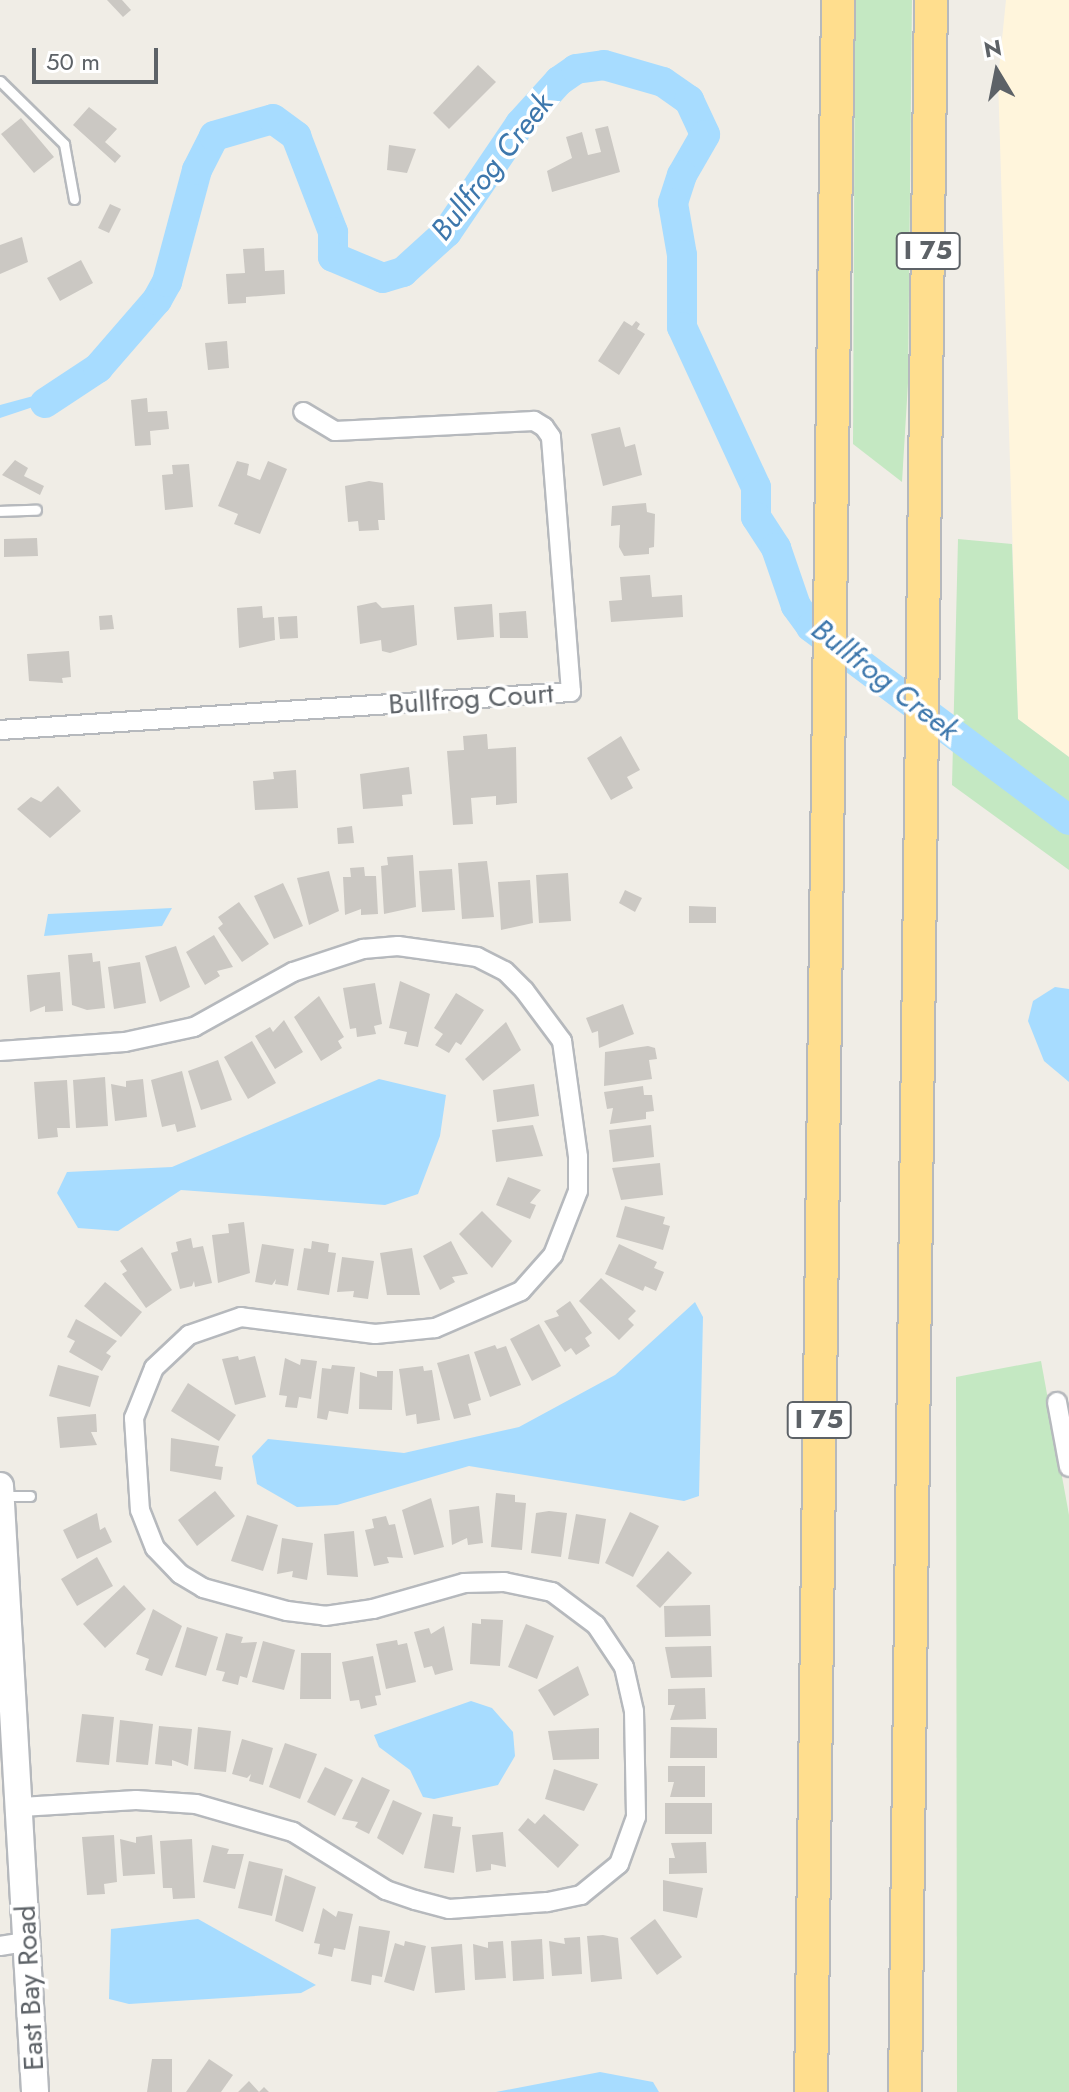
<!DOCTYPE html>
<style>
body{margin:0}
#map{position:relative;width:1069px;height:2092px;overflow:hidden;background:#f0ede6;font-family:Jost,sans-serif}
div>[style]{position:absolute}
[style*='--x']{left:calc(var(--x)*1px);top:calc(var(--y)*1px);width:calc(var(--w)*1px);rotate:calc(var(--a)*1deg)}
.commercial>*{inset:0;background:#fff5dc}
.green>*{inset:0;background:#c4e8c2}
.water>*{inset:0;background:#a7dcff}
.river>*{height:30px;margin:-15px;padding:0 15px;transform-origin:15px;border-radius:15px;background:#a7dcff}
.building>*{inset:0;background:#cbc8c3}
.roads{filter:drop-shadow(2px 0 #b6b9bd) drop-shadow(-2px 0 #b6b9bd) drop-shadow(0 2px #b6b9bd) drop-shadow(0 -2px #b6b9bd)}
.lane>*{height:9px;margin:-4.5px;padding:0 4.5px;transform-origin:4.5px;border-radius:4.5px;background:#fff}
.street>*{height:18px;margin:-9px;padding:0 9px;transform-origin:9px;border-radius:9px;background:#fff}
.secondary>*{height:26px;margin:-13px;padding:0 13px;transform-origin:13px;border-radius:13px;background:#fff}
.highway>*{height:32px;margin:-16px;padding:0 16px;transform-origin:16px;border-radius:16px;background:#ffde8e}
span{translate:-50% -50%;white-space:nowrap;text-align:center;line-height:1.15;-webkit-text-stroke:7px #fff;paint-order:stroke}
.shield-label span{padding:2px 6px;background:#fff;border:2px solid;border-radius:6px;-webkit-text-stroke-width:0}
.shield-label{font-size:26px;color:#5d6267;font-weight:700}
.street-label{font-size:28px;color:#5d6267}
.water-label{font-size:30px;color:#3d77ac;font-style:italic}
.north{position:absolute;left:957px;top:32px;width:80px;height:80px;-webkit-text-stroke:6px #fff;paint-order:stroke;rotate:350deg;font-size:22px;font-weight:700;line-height:32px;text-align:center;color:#5d6267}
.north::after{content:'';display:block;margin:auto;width:28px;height:36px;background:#5d6267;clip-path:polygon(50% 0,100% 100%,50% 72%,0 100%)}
.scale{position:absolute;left:32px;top:48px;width:126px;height:36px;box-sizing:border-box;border:4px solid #5d6267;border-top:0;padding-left:10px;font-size:24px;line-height:28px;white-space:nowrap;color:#5d6267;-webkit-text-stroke:6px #fff;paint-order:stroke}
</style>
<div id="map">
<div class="commercial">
<i style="clip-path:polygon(1006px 0,1069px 0,1069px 757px,1018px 719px,998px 79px)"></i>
</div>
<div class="green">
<i style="clip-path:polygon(855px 0,912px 0,908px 383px,902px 482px,853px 444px)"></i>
<i style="clip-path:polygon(958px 539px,1012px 544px,1018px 719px,1069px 757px,1069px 870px,952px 785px)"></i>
<i style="clip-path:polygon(1041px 1361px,1069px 1515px,1069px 2092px,957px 2092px,956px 1377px)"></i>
</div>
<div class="water">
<i style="clip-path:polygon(48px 392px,45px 403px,0 418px,0 405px)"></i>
<i style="clip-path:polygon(172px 908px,162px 926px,44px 936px,48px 914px)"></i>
<i style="clip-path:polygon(1055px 987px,1069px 989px,1069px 1082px,1044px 1061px,1028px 1021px,1033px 1001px)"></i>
<i style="clip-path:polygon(379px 1079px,446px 1095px,440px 1136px,418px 1194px,385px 1205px,181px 1190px,118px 1231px,78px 1228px,57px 1193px,67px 1172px,172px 1167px)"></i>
<i style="clip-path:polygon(695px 1302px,703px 1317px,699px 1496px,684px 1501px,469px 1466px,337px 1505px,297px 1507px,257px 1484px,252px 1456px,268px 1439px,404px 1453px,519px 1427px,615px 1375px)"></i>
<i style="clip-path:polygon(471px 1701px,492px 1708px,513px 1732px,515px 1756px,498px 1785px,434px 1799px,423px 1797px,410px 1770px,379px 1747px,374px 1735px)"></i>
<i style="clip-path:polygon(198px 1919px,316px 1985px,301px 1993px,129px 2004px,109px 1999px,111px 1929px)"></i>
<i style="clip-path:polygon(600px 2072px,653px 2082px,659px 2092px,496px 2092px)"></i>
</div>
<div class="river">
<i style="--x:45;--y:403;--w:64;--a:-33.4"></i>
<i style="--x:98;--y:368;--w:90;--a:-49.1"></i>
<i style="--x:157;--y:300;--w:21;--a:-61"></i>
<i style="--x:167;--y:282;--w:116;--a:-75"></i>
<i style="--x:197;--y:170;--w:38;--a:-63"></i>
<i style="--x:214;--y:136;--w:61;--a:-16.1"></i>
<i style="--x:273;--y:119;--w:29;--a:36"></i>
<i style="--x:296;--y:136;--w:103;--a:68.9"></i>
<i style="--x:333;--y:232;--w:25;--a:90"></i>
<i style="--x:333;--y:257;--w:54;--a:22.8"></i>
<i style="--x:383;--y:278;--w:21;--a:-17"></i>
<i style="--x:403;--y:272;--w:59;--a:-42.3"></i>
<i style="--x:447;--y:232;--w:130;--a:-55.9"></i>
<i style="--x:520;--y:124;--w:58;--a:-47.8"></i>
<i style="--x:559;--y:81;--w:21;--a:-35"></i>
<i style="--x:576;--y:69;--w:28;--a:-8"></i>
<i style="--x:604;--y:65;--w:61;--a:16.1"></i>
<i style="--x:663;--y:82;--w:32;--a:35"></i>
<i style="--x:689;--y:100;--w:38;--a:65"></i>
<i style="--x:705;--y:135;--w:46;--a:119.9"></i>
<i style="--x:682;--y:175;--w:29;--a:108"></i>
<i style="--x:673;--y:203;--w:53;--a:80.2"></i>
<i style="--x:682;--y:255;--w:72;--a:90"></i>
<i style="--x:682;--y:327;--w:176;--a:65.2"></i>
<i style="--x:756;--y:487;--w:30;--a:90"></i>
<i style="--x:756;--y:517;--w:37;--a:57"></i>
<i style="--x:776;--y:548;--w:61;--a:71"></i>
<i style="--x:796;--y:606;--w:26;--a:54"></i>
<i style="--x:811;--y:627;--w:322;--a:36.8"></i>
</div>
<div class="building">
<i style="clip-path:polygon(107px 0,122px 0,131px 10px,123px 17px)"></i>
<i style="clip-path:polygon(478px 65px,496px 82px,449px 129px,433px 113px)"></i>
<i style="clip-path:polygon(89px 107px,117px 129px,105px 142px,121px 156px,115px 163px,73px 125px)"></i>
<i style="clip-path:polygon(21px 118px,54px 157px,34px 173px,1px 134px)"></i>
<i style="clip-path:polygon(608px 126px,620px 172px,552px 192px,547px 171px,572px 158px,566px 137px,582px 132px,588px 155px,601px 152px,595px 129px)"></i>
<i style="clip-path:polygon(389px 145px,416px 149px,407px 173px,387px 170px)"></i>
<i style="clip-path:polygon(110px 204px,121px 209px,109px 233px,98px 228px)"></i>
<i style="clip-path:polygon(22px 237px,28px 262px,0 274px,0 245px)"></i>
<i style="clip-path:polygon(264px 248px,265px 271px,284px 270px,285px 294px,246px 297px,246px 303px,228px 304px,226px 274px,245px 273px,243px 249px)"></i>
<i style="clip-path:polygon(81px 260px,93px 283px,60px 301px,47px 278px)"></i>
<i style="clip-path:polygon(624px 321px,632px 326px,636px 321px,640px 324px,637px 329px,645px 334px,619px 375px,598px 361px)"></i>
<i style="clip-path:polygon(227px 341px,229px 368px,208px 370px,205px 343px)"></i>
<i style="clip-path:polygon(147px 398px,148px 412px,167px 411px,169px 429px,150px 431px,151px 445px,135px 446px,131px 400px)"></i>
<i style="clip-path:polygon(620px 427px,625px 447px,635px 444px,642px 475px,603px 486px,591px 434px)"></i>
<i style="clip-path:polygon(15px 460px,28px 468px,24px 476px,44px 486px,40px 495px,2px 475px)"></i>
<i style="clip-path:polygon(237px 461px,249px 464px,247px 475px,260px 480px,268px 461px,287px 469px,260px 534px,234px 524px,238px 514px,218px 506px)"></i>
<i style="clip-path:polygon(189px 464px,193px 507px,165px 510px,162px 475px,173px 474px,172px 465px)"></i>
<i style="clip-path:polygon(369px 481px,383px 483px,385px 520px,378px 520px,379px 530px,359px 531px,358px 521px,348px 522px,345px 486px)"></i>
<i style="clip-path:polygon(646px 503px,647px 512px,655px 514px,654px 547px,649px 548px,649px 554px,624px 556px,619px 547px,620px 525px,611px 526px,612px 506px)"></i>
<i style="clip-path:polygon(37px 538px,38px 556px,4px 557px,4px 539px)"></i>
<i style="clip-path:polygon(650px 575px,652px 597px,682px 595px,683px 617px,611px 622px,609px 601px,622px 600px,620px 577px)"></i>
<i style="clip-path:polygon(376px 602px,382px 608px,414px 605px,417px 645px,390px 653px,382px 651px,381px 640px,360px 644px,357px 606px)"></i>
<i style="clip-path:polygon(492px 604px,494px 637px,457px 640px,454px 607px)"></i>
<i style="clip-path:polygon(262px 606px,263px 618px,274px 617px,275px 640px,239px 648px,237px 608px)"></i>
<i style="clip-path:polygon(526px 611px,528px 638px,500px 638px,499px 613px)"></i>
<i style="clip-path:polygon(112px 615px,114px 629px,100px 630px,99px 616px)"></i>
<i style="clip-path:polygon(297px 616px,298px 638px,280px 639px,278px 617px)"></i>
<i style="clip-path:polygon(69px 651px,71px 677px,62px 678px,63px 683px,29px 681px,27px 654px)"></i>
<i style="clip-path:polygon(487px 734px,488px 749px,516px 747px,517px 803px,496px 805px,496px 796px,471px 798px,473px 824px,453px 825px,447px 751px,464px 750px,463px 736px)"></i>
<i style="clip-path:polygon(621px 736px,640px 770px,627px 777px,633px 788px,611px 800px,587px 758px)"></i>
<i style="clip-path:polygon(409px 767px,412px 794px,402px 795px,403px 806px,363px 809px,360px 774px)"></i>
<i style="clip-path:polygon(296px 770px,298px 808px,255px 810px,253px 781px,274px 779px,273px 772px)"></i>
<i style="clip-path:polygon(58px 786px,81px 811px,50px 838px,17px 809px,31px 797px,41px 802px)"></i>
<i style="clip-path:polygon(352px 826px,354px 843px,338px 844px,337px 828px)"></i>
<i style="clip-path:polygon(413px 855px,416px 907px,384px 914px,381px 866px,388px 865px,387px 857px)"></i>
<i style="clip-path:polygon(487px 861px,494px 917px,462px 919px,458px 863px)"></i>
<i style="clip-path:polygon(364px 867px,365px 876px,376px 876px,378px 914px,361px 915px,361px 909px,345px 915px,343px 877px,351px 877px,350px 868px)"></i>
<i style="clip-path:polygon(452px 869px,455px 910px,422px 912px,419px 871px)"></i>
<i style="clip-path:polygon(329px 871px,339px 911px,309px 925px,297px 878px)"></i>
<i style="clip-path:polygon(568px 873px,571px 921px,539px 923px,536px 875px)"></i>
<i style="clip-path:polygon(530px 880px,533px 923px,501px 930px,498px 882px)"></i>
<i style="clip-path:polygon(283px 883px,303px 926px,274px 939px,254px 896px)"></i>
<i style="clip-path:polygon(625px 890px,642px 898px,635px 912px,619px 903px)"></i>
<i style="clip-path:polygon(239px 902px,269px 944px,242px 962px,218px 928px,223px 924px,218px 917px)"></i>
<i style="clip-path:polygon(689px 906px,716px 907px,716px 923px,689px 923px)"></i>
<i style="clip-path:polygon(214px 935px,233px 967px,217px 971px,220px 976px,205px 985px,186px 952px)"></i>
<i style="clip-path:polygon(176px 946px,190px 987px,160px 1002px,145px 956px)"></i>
<i style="clip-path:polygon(92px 953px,93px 962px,100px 961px,105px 1008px,87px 1010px,72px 1005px,68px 955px)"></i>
<i style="clip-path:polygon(140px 962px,146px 1003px,114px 1009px,108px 967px)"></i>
<i style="clip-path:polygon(60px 972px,63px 1011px,45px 1012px,45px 1006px,30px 1012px,27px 975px)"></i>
<i style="clip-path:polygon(400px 981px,430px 994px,418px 1047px,404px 1044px,407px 1032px,389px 1028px)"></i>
<i style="clip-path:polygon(375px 983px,382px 1024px,374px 1026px,376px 1034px,357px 1037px,356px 1028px,350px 1029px,343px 988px)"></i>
<i style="clip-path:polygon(456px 993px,484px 1010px,461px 1045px,456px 1042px,449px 1053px,435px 1045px,443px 1034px,434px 1028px)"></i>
<i style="clip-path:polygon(319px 996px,344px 1037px,338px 1041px,342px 1048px,321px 1061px,294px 1017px)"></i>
<i style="clip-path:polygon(623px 1004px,634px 1034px,599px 1048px,598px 1031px,592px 1033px,586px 1018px)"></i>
<i style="clip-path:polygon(284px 1020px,303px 1052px,275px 1069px,255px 1036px,270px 1027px,273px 1032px)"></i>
<i style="clip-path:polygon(506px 1022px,521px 1050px,483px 1081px,465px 1059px)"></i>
<i style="clip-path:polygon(252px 1041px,276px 1083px,248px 1099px,224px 1057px)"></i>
<i style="clip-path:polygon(648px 1046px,655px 1048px,657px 1059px,649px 1060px,652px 1079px,604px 1086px,605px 1052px)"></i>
<i style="clip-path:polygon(218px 1060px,232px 1100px,201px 1110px,188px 1071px)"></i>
<i style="clip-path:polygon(182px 1071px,196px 1127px,177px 1132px,175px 1124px,162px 1127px,151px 1080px)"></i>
<i style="clip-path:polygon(105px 1077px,108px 1126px,76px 1128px,73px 1080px)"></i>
<i style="clip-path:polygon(143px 1079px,147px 1117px,115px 1121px,111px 1084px,126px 1087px,126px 1081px)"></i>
<i style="clip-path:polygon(67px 1080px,70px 1128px,57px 1128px,58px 1137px,38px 1139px,34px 1082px)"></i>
<i style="clip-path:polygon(534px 1084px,539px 1116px,497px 1122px,493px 1090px)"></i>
<i style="clip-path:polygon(643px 1086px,644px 1095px,652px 1095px,654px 1111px,646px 1112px,646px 1119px,610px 1124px,613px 1108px,607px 1109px,604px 1092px)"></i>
<i style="clip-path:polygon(533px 1125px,543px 1156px,496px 1162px,492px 1130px)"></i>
<i style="clip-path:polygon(651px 1125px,654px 1157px,613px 1162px,609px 1130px)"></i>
<i style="clip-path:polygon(660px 1163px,663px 1195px,621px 1200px,612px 1168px)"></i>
<i style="clip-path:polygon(508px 1177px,541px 1190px,530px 1203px,536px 1205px,530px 1219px,496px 1205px)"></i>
<i style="clip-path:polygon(625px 1206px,665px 1217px,663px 1224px,670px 1226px,663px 1250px,616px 1237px)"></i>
<i style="clip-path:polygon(482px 1211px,512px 1241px,492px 1268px,459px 1234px)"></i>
<i style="clip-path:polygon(244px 1222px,250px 1273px,218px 1283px,212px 1235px,229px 1233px,228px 1224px)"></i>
<i style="clip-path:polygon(191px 1238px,193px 1248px,203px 1246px,212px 1283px,195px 1287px,194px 1281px,192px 1286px,180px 1289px,171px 1253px,178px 1251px,176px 1242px)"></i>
<i style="clip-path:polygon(312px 1241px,329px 1244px,328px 1252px,336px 1253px,329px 1295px,297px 1290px,304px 1248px,311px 1249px)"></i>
<i style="clip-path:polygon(451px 1241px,468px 1274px,452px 1277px,455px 1282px,440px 1290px,423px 1256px)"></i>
<i style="clip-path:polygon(262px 1244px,294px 1249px,288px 1286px,275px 1284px,276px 1279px,272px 1285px,255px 1282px)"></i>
<i style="clip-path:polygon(619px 1244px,657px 1262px,654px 1268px,664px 1272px,656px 1291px,645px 1286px,643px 1291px,605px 1274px)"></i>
<i style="clip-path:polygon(142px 1247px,172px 1290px,146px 1308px,122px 1274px,127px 1271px,120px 1261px)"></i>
<i style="clip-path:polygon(412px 1248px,420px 1295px,387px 1295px,380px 1253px)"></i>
<i style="clip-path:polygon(342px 1257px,374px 1261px,368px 1299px,353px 1297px,354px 1291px,337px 1292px)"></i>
<i style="clip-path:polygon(601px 1278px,636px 1311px,628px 1319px,634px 1325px,619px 1340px,579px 1301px)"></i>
<i style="clip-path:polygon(105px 1282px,142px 1312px,121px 1337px,84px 1306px)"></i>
<i style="clip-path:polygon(570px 1301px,592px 1333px,585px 1338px,590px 1346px,576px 1355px,571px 1348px,565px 1352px,544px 1321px,559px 1316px,556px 1311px)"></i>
<i style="clip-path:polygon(76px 1319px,117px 1341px,106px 1353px,111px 1356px,102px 1371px,69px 1352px,75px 1341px,67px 1337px)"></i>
<i style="clip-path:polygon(539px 1324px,561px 1366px,532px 1381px,510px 1339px)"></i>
<i style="clip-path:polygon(495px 1345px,497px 1349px,506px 1346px,521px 1385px,490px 1397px,474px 1352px)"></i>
<i style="clip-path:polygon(469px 1354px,481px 1400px,468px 1404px,471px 1415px,454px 1419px,437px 1363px)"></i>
<i style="clip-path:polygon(238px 1356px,239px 1360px,255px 1356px,266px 1397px,235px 1405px,222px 1359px)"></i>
<i style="clip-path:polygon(285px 1358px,300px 1365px,301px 1359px,317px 1361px,311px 1399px,299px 1397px,297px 1408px,285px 1407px,287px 1396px,279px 1395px)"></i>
<i style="clip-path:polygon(58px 1365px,99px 1376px,90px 1407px,49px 1396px)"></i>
<i style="clip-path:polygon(332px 1365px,355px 1367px,348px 1414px,329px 1411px,327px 1420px,317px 1418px,322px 1368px,331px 1369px)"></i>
<i style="clip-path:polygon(423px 1366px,424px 1371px,432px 1370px,440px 1420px,417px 1424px,416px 1414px,406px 1416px,399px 1369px)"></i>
<i style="clip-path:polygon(377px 1371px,393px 1371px,392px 1410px,359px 1409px,360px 1372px,377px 1377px)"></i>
<i style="clip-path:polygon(188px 1383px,236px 1415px,219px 1441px,171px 1411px)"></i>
<i style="clip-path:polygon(96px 1414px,97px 1432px,91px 1432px,97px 1445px,60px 1448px,57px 1417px)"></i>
<i style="clip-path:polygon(171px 1438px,219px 1446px,215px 1466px,223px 1467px,221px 1480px,170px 1471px)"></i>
<i style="clip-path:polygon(215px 1491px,235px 1516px,197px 1546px,178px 1520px)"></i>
<i style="clip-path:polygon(496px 1493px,515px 1495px,515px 1502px,526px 1503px,522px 1550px,491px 1547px)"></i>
<i style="clip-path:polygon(431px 1498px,444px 1547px,414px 1555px,402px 1510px)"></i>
<i style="clip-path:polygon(479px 1506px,483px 1543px,468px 1545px,467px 1538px,452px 1545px,449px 1510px)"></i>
<i style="clip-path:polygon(549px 1511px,567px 1513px,561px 1557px,531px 1553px,536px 1513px)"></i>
<i style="clip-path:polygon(630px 1512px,659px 1526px,633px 1577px,605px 1563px)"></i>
<i style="clip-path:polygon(97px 1513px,100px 1530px,105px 1527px,112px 1542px,77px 1559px,63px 1530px)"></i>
<i style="clip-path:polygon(576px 1514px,606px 1519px,599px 1564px,568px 1559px)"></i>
<i style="clip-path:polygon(247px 1515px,278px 1525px,263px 1571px,231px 1561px)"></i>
<i style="clip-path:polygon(386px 1516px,389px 1525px,395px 1524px,403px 1558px,387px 1557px,389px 1563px,374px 1566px,365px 1530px,374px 1528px,372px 1519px)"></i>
<i style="clip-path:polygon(354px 1531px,358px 1577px,327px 1575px,324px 1534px)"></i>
<i style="clip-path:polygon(282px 1538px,313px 1543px,307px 1580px,292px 1577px,293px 1571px,277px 1574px)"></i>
<i style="clip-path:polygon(668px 1551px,692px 1573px,660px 1608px,636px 1586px)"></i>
<i style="clip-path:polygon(97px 1557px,113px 1586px,77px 1606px,61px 1579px)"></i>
<i style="clip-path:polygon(124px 1585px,146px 1609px,105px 1648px,83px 1624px)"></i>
<i style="clip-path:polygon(710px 1605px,711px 1636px,665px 1637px,664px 1606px)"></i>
<i style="clip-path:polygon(153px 1609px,182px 1626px,162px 1676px,145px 1670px,149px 1659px,136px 1654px)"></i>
<i style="clip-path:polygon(481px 1619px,503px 1620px,500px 1666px,470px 1664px,472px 1623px,481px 1624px)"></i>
<i style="clip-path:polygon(526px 1624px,554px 1636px,537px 1679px,508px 1667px)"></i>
<i style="clip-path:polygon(444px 1626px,453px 1670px,435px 1675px,432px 1666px,424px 1668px,414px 1632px,429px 1628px,431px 1634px)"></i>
<i style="clip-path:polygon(187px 1627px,218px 1637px,206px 1676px,175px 1667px)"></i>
<i style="clip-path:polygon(226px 1633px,243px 1637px,241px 1643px,257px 1642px,247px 1678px,240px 1676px,238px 1685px,222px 1681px,225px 1672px,216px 1670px)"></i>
<i style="clip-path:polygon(397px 1640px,398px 1645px,407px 1643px,416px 1682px,386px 1689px,376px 1644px)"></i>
<i style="clip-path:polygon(263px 1641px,295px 1650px,284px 1690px,252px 1682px)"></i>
<i style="clip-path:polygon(711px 1646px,712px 1677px,671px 1678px,665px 1647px)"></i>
<i style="clip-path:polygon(301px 1653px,331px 1653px,331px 1699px,300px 1699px)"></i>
<i style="clip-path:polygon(373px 1656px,381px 1695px,375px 1696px,377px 1705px,361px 1709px,359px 1700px,350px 1701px,342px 1662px)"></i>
<i style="clip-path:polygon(578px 1666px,589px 1695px,554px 1716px,538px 1690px)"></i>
<i style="clip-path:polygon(705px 1688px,706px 1719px,670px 1720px,675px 1705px,668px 1705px,668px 1689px)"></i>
<i style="clip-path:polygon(82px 1714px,114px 1717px,109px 1765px,76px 1762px)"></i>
<i style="clip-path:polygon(120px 1720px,153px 1724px,148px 1765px,116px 1762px)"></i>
<i style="clip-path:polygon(159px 1726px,192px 1729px,188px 1766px,172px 1760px,172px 1766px,155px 1764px)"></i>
<i style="clip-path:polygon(198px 1727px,231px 1731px,226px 1772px,194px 1769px)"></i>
<i style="clip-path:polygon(671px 1727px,717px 1728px,717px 1758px,670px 1758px)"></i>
<i style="clip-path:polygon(599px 1728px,599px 1759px,553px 1760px,548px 1731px)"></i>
<i style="clip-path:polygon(242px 1739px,273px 1748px,263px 1785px,249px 1781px,251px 1774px,247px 1778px,232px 1774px)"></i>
<i style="clip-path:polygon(285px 1743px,317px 1754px,300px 1799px,269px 1787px)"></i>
<i style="clip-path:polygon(668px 1766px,705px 1766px,705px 1797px,670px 1797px,674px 1782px,668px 1782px)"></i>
<i style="clip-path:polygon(325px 1767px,353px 1780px,335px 1816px,307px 1802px)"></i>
<i style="clip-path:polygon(554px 1769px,598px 1784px,584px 1811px,545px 1799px)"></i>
<i style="clip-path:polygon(362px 1777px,390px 1790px,369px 1834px,355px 1827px,358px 1822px,342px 1819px)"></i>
<i style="clip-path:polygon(393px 1800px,422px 1813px,403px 1855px,377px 1838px)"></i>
<i style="clip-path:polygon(665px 1803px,712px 1803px,712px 1834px,665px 1834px)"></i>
<i style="clip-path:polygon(433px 1814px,453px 1817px,452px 1826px,461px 1827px,454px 1873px,424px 1868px)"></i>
<i style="clip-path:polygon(544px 1814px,579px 1845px,558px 1868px,518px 1830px,528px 1818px,535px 1824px)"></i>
<i style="clip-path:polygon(503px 1832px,506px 1867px,491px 1864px,491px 1870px,476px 1872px,472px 1835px)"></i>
<i style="clip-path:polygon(114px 1835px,117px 1882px,104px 1884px,105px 1894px,87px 1895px,82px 1837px)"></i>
<i style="clip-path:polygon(152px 1835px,155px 1874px,123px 1876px,120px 1839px,136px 1843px,136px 1837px)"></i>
<i style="clip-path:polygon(192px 1839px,195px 1898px,173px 1899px,172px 1888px,163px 1888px,160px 1841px)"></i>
<i style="clip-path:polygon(706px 1842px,707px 1873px,669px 1874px,669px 1858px,675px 1858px,671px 1843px)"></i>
<i style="clip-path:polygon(212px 1845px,229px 1849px,227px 1854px,244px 1854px,235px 1889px,203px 1882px)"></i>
<i style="clip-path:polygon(249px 1861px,283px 1869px,272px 1916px,238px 1908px)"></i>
<i style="clip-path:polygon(285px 1875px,316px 1887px,303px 1932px,275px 1921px)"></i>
<i style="clip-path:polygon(663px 1880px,703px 1888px,697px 1918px,663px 1911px)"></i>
<i style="clip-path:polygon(323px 1908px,336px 1917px,338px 1911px,353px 1914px,345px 1950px,334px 1948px,332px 1957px,318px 1954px,320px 1944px,314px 1943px)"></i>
<i style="clip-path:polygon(655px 1919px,682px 1957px,657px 1975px,630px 1938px)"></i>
<i style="clip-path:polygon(359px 1926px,390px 1931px,382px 1977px,372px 1975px,371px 1985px,351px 1981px)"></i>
<i style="clip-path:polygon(603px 1935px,618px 1938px,622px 1979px,591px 1982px,587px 1936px)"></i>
<i style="clip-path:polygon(580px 1937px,582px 1974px,552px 1976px,549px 1941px,565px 1944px,564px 1938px)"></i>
<i style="clip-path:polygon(542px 1939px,544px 1979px,513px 1981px,511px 1941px)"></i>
<i style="clip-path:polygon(405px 1941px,426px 1946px,414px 1991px,384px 1982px,395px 1943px,404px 1946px)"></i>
<i style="clip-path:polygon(503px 1941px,506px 1978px,475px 1980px,473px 1944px,488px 1948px,488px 1942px)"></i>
<i style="clip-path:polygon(462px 1944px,465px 1990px,435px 1993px,431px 1947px)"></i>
<i style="clip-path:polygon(152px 2059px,172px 2059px,172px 2092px,147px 2092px)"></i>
<i style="clip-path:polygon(209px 2059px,233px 2075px,221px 2092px,186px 2092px)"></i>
<i style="clip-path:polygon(249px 2081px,259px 2092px,264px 2087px,269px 2092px,238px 2092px)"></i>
</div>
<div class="roads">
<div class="lane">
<i style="--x:0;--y:81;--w:90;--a:44.5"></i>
<i style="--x:64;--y:144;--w:56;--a:79.7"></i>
<i style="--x:0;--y:511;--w:36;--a:-2"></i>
<i style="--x:2;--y:1496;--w:28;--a:0"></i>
</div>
<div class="street">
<i style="--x:0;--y:730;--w:572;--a:-3.81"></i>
<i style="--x:571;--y:692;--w:256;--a:-94.5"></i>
<i style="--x:551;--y:437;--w:12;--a:-125"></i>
<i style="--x:544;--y:427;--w:12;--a:-149"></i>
<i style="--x:534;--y:421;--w:199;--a:177.1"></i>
<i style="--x:335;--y:431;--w:37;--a:-149"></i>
<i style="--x:0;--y:1051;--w:125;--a:-4.1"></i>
<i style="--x:125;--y:1042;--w:71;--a:-12.3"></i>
<i style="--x:194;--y:1027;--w:113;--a:-29.1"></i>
<i style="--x:293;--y:972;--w:74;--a:-18.2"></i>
<i style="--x:363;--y:949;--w:35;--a:-5"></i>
<i style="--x:398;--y:946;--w:80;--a:7.9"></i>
<i style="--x:477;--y:957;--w:31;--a:27"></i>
<i style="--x:505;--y:971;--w:27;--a:45"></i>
<i style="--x:524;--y:990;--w:64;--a:53.3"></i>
<i style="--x:562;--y:1041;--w:117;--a:82.1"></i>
<i style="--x:578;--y:1157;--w:34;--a:90"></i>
<i style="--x:578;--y:1191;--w:69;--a:111.3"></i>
<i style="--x:553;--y:1255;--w:48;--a:131.6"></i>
<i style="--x:521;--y:1291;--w:94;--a:156.7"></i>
<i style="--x:435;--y:1328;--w:60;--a:174.3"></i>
<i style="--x:375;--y:1334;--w:135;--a:-172.8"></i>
<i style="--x:241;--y:1317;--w:55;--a:160.9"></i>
<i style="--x:189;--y:1335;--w:48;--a:136.7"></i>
<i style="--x:154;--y:1368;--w:54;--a:111.8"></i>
<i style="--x:134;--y:1418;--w:92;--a:86.3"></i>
<i style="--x:140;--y:1510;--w:41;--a:68.5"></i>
<i style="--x:155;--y:1548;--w:36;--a:46"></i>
<i style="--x:180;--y:1574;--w:27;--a:31"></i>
<i style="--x:203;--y:1588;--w:87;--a:15.3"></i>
<i style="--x:287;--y:1611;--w:38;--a:7"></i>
<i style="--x:325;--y:1616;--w:49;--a:-8.3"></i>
<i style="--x:373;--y:1609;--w:95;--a:-15.9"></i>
<i style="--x:464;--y:1583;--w:40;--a:-1.4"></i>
<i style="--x:504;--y:1582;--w:49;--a:11.8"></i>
<i style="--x:552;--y:1592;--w:55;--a:36.9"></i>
<i style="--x:596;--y:1625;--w:50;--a:56.3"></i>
<i style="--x:624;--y:1667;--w:45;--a:77.2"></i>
<i style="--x:634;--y:1711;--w:106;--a:88.9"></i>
<i style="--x:636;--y:1817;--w:50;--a:109.9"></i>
<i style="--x:619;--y:1864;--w:49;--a:140.8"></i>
<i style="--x:581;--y:1895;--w:35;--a:168"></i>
<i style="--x:547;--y:1902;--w:98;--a:175.9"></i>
<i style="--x:449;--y:1909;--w:35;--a:-165"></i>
<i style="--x:415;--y:1900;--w:31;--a:-161"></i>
<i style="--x:386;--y:1890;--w:110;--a:-148.1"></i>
<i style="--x:293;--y:1832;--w:101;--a:-163.9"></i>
<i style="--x:196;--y:1804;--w:60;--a:-176.2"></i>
<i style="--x:136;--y:1800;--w:115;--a:176.5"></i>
<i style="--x:1057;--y:1402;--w:66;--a:79.5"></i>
<i style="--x:0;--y:1946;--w:26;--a:-9"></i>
</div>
<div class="secondary">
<i style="--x:0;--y:1486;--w:607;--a:86.69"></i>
</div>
<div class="highway">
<i style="--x:811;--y:2092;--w:2092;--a:-89.26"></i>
<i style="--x:905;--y:2092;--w:2092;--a:-89.29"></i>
</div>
</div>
<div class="shield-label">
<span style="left:928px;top:251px">I 75</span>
<span style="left:819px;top:1420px">I 75</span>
</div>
<div class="street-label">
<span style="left:471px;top:699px;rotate:-4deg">Bullfrog Court</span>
<span style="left:30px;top:1988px;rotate:-93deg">East Bay Road</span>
</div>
<div class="water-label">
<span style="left:492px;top:167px;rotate:-52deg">Bullfrog Creek</span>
<span style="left:885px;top:680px;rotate:38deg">Bullfrog Creek</span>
</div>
<div class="north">N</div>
<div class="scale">50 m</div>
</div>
